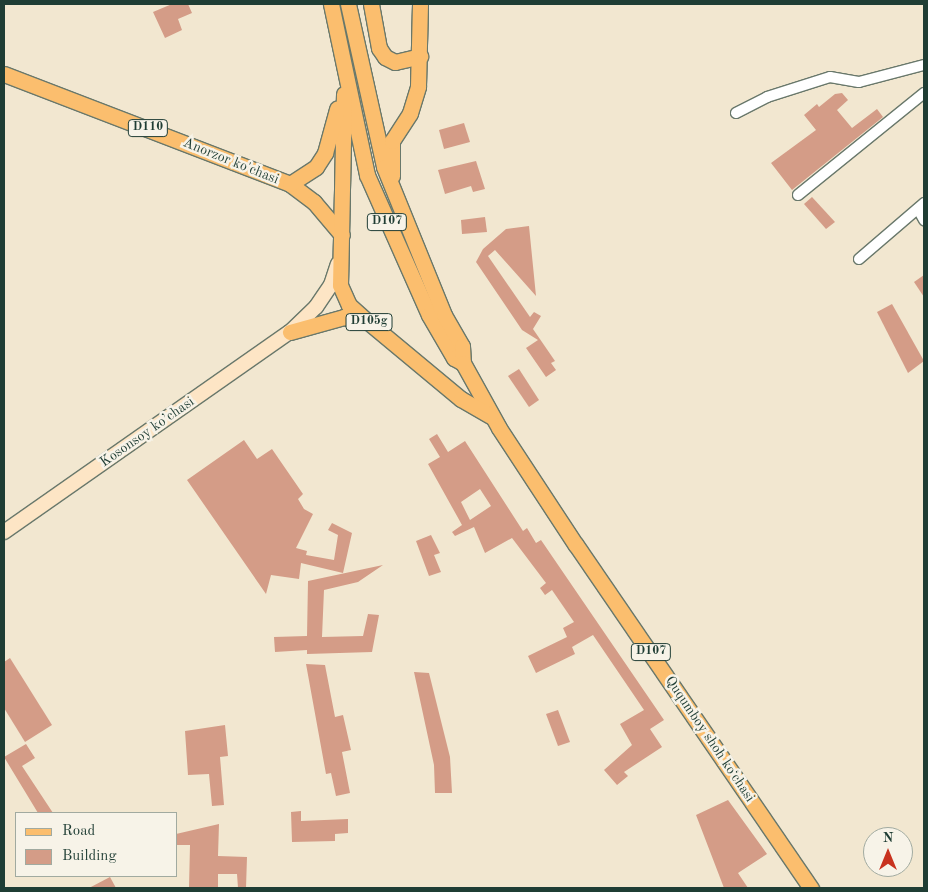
<!DOCTYPE html>
<meta charset="utf-8">
<style>
body{margin:0}
#map{position:relative;width:928px;height:892px;overflow:hidden;background:#f2e7d0;font-family:"Old Standard TT",serif}
div>[style]{position:absolute}
[style*='--x']{left:calc(var(--x)*1px);top:calc(var(--y)*1px);width:calc(var(--w)*1px);rotate:calc(var(--a)*1deg)}
.building>*{inset:0;background:#d49c87}
.roads{filter:drop-shadow(1px 0 #69786b) drop-shadow(-1px 0 #69786b) drop-shadow(0 1px #69786b) drop-shadow(0 -1px #69786b)}
.street>*{height:10px;margin:-5px;padding:0 5px;transform-origin:5px;border-radius:5px;background:#fff}
.secondary>*{height:14px;margin:-7px;padding:0 7px;transform-origin:7px;border-radius:7px;background:#fde5c5}
.primary>*{height:15px;margin:-7.5px;padding:0 7.5px;transform-origin:7.5px;border-radius:7.5px;background:#fbbe6e}
span{translate:-50% -50%;white-space:nowrap;text-align:center;line-height:1.15;-webkit-text-stroke:5px #f7f3e8;paint-order:stroke}
.shield-label span{padding:1px 4px;background:#f7f3e8;border:1px solid;border-radius:4px;-webkit-text-stroke-width:0}
.shield-label{font-size:12px;color:#1f3d34;font-weight:700}
.street-label{font-size:14px;color:#1f3d34}
.frame{position:absolute;inset:0;border:5px solid #1f3d34;pointer-events:none}
.legend{position:absolute;left:15px;top:812px;width:162px;height:65px;box-sizing:border-box;background:#f7f3e8;border:1px solid #a1aaa0;margin:0;padding:6px 9px;list-style:none;font-size:15px;color:#1f3d34}
.legend li{display:flex;align-items:center;gap:10px;height:25px}
.legend b{width:25px;border:1px solid #a1aaa0}
.north{position:absolute;left:863px;top:827px;width:50px;height:50px;box-sizing:border-box;background:#f7f3e8;border:1px solid #a1aaa0;border-radius:50%;rotate:0deg;font-size:14px;font-weight:700;line-height:20px;text-align:center;color:#1f3d34}
.north::after{content:'';display:block;margin:auto;width:18px;height:22px;background:#c8321e;clip-path:polygon(50% 0,100% 100%,50% 72%,0 100%)}
</style>
<div id="map">
<div class="building">
<i style="clip-path:polygon(172px 4px,188px 4px,192px 13px,178px 19px,182px 30px,165px 38px,153px 12px)"></i>
<i style="clip-path:polygon(842px 93px,848px 100px,837px 110px,852px 128px,877px 109px,883px 117px,792px 190px,771px 163px,816px 130px,804px 115px,817px 104px,819px 107px,835px 94px)"></i>
<i style="clip-path:polygon(464px 123px,470px 142px,444px 149px,439px 130px)"></i>
<i style="clip-path:polygon(476px 161px,485px 189px,473px 192px,471px 186px,445px 194px,438px 170px)"></i>
<i style="clip-path:polygon(812px 197px,835px 222px,826px 229px,804px 204px)"></i>
<i style="clip-path:polygon(485px 217px,487px 232px,462px 234px,461px 220px)"></i>
<i style="clip-path:polygon(529px 226px,536px 296px,495px 250px,488px 256px,530px 317px,534px 312px,541px 316px,533px 329px,555px 361px,551px 363px,556px 370px,546px 377px,526px 348px,538px 340px,522px 330px,476px 262px,483px 249px,506px 229px)"></i>
<i style="clip-path:polygon(924px 275px,924px 297px,914px 282px)"></i>
<i style="clip-path:polygon(892px 304px,924px 361px,908px 373px,877px 312px)"></i>
<i style="clip-path:polygon(519px 369px,539px 400px,529px 407px,508px 376px)"></i>
<i style="clip-path:polygon(evenodd,437px 434px,448px 452px,465px 441px,523px 531px,527px 528px,536px 543px,541px 540px,664px 720px,650px 729px,662px 747px,624px 772px,628px 776px,617px 785px,604px 770px,632px 745px,620px 724px,644px 710px,593px 635px,572px 647px,575px 654px,536px 673px,528px 656px,567px 637px,563px 628px,574px 622px,552px 590px,545px 595px,540px 588px,546px 583px,512px 538px,485px 553px,474px 527px,455px 536px,452px 532px,462px 525px,428px 464px,440px 457px,429px 439px,437px 434px,480px 489px,491px 506px,470px 520px,461px 502px,480px 489px)"></i>
<i style="clip-path:polygon(244px 440px,257px 459px,272px 449px,303px 494px,298px 499px,304px 509px,313px 514px,296px 548px,307px 551px,306px 555px,334px 560px,338px 535px,328px 530px,332px 523px,352px 533px,343px 573px,301px 563px,299px 579px,271px 575px,266px 594px,187px 480px)"></i>
<i style="clip-path:polygon(431px 535px,440px 553px,434px 555px,441px 572px,429px 576px,416px 541px)"></i>
<i style="clip-path:polygon(383px 565px,358px 582px,324px 590px,322px 637px,363px 636px,368px 614px,379px 615px,372px 652px,307px 654px,307px 650px,275px 652px,274px 637px,307px 636px,308px 581px)"></i>
<i style="clip-path:polygon(10px 658px,52px 725px,25px 742px,4px 708px,4px 662px)"></i>
<i style="clip-path:polygon(306px 664px,325px 665px,335px 717px,343px 715px,351px 750px,342px 752px,350px 793px,336px 796px,331px 773px,326px 774px)"></i>
<i style="clip-path:polygon(414px 672px,429px 673px,450px 757px,452px 793px,435px 793px,434px 765px)"></i>
<i style="clip-path:polygon(558px 710px,570px 742px,558px 746px,546px 714px)"></i>
<i style="clip-path:polygon(225px 725px,228px 756px,220px 757px,224px 805px,212px 806px,209px 774px,188px 775px,185px 731px)"></i>
<i style="clip-path:polygon(26px 744px,35px 758px,22px 766px,53px 813px,38px 813px,4px 757px)"></i>
<i style="clip-path:polygon(728px 800px,767px 854px,738px 873px,748px 888px,724px 888px,696px 815px)"></i>
<i style="clip-path:polygon(301px 811px,301px 821px,348px 819px,348px 833px,335px 834px,335px 841px,292px 842px,291px 812px)"></i>
<i style="clip-path:polygon(219px 824px,218px 856px,247px 857px,246px 888px,238px 888px,237px 874px,218px 874px,218px 888px,189px 888px,190px 845px,176px 845px,176px 834px)"></i>
<i style="clip-path:polygon(110px 877px,116px 888px,89px 888px)"></i>
</div>
<div class="roads">
<div class="street">
<i style="--x:736;--y:113;--w:35;--a:-27"></i>
<i style="--x:767;--y:97;--w:66;--a:-17.6"></i>
<i style="--x:830;--y:77;--w:29;--a:10"></i>
<i style="--x:859;--y:82;--w:67;--a:-14.7"></i>
<i style="--x:798;--y:195;--w:162;--a:-39"></i>
<i style="--x:918;--y:209;--w:13;--a:61"></i>
<i style="--x:859;--y:259;--w:86;--a:-40.7"></i>
</div>
<div class="secondary">
<i style="--x:4;--y:532;--w:349;--a:-35"></i>
<i style="--x:290;--y:332;--w:36;--a:-44"></i>
<i style="--x:316;--y:307;--w:27;--a:-56"></i>
<i style="--x:331;--y:285;--w:22;--a:-72"></i>
</div>
<div class="primary">
<i style="--x:331;--y:4;--w:175;--a:78.1"></i>
<i style="--x:367;--y:175;--w:153;--a:66.1"></i>
<i style="--x:429;--y:315;--w:50;--a:59.8"></i>
<i style="--x:454;--y:358;--w:10;--a:29"></i>
<i style="--x:348;--y:4;--w:167;--a:77.5"></i>
<i style="--x:384;--y:167;--w:160;--a:67.9"></i>
<i style="--x:444;--y:315;--w:36;--a:60"></i>
<i style="--x:462;--y:346;--w:17;--a:87"></i>
<i style="--x:463;--y:363;--w:74;--a:61"></i>
<i style="--x:499;--y:428;--w:140;--a:56.7"></i>
<i style="--x:576;--y:545;--w:416;--a:55.6"></i>
<i style="--x:371;--y:4;--w:45;--a:79.7"></i>
<i style="--x:379;--y:48;--w:11;--a:56"></i>
<i style="--x:385;--y:57;--w:11;--a:27"></i>
<i style="--x:395;--y:62;--w:26;--a:-13"></i>
<i style="--x:4;--y:74;--w:306;--a:21"></i>
<i style="--x:290;--y:184;--w:30;--a:37"></i>
<i style="--x:314;--y:202;--w:43;--a:49.7"></i>
<i style="--x:344;--y:94;--w:191;--a:91.2"></i>
<i style="--x:340;--y:285;--w:22;--a:66"></i>
<i style="--x:349;--y:305;--w:24;--a:42"></i>
<i style="--x:392;--y:176;--w:35;--a:-90"></i>
<i style="--x:392;--y:141;--w:33;--a:-57"></i>
<i style="--x:410;--y:113;--w:28;--a:-73"></i>
<i style="--x:418;--y:86;--w:82;--a:-88.6"></i>
<i style="--x:290;--y:184;--w:31;--a:-33"></i>
<i style="--x:316;--y:167;--w:17;--a:-57"></i>
<i style="--x:325;--y:153;--w:46;--a:-74.7"></i>
<i style="--x:290;--y:332;--w:56;--a:-15.5"></i>
<i style="--x:344;--y:317;--w:23;--a:10"></i>
<i style="--x:367;--y:321;--w:122;--a:39.7"></i>
<i style="--x:461;--y:399;--w:34;--a:30"></i>
</div>
</div>
<div class="shield-label">
<span style="left:148px;top:128px">D110</span>
<span style="left:387px;top:222px">D107</span>
<span style="left:369px;top:322px">D105g</span>
<span style="left:651px;top:652px">D107</span>
</div>
<div class="street-label">
<span style="left:231px;top:161px;rotate:22deg">Anorzor ko'chasi</span>
<span style="left:147px;top:432px;rotate:-35deg">Kosonsoy ko’chasi</span>
<span style="left:710px;top:739px;rotate:56deg">Ququmboy shoh koʻchasi</span>
</div>
<div class="frame"></div>
<ul class="legend">
<li><b style="height:6px;background:#fbbe6e"></b>Road</li>
<li><b style="height:14px;background:#d49c87"></b>Building</li>
</ul>
<div class="north">N</div>
</div>
